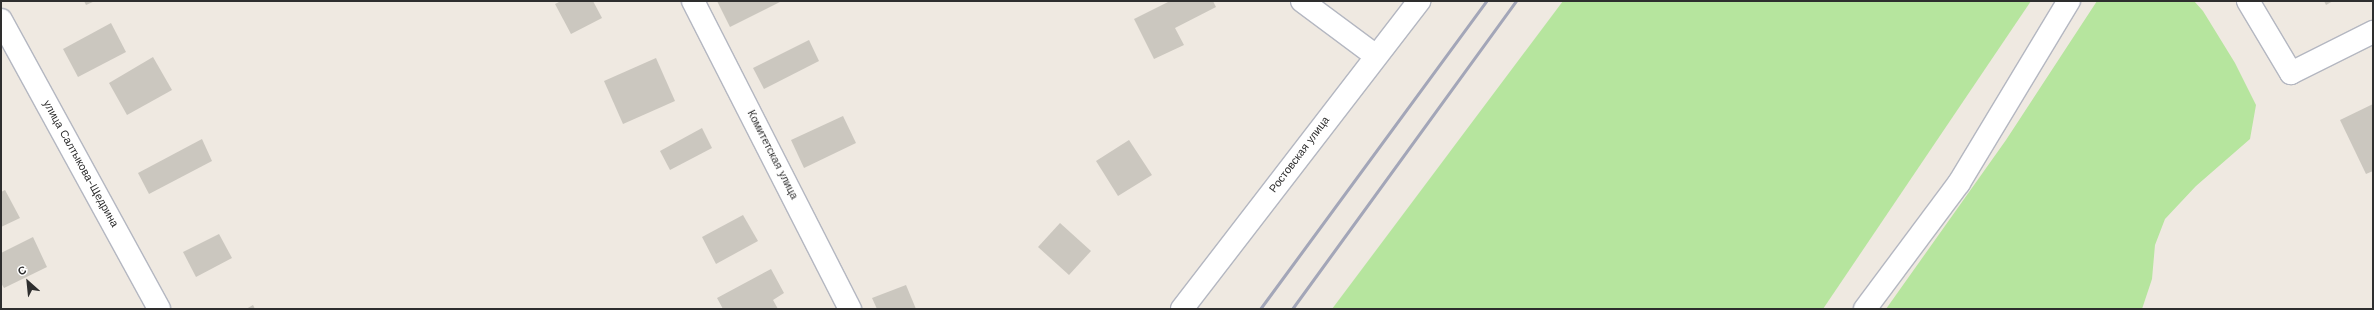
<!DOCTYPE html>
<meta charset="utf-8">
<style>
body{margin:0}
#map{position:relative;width:2374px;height:310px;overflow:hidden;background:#efe9e1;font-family:"Work Sans",sans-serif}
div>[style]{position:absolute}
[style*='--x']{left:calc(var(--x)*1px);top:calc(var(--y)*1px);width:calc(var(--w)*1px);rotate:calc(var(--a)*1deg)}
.green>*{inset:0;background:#b6e59e}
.building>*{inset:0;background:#cbc7bf}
.roads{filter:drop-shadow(1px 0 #b4b7c1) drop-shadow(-1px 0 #b4b7c1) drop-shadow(0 1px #b4b7c1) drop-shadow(0 -1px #b4b7c1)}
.street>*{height:22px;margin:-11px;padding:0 11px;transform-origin:11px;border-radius:11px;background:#fff}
.rail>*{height:3px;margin:-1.5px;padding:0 1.5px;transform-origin:1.5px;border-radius:1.5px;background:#a3a6b8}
span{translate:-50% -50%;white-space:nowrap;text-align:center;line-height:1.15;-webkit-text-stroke:3.5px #fff;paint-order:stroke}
.street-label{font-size:11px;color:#2e2e2e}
.frame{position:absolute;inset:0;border:2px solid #2e2e2e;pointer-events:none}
.north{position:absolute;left:8px;top:262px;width:40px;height:40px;-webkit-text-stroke:3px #fff;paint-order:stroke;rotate:333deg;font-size:11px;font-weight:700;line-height:16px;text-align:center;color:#2e2e2e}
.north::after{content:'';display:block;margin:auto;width:14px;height:18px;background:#2e2e2e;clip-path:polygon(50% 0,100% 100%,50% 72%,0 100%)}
</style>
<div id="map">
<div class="green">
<i style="clip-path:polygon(1563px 1px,2031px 1px,1823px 309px,1332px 309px)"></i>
<i style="clip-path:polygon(2097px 1px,2194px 1px,2203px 11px,2235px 63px,2256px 105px,2250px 139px,2196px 186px,2165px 219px,2155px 245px,2152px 279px,2142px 309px,1886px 309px,2006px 140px)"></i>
</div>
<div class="building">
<i style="clip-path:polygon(84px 1px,95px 1px,86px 5px)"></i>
<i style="clip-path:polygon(561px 1px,593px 1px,602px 18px,571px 34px,555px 4px)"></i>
<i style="clip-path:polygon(717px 1px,782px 1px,730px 27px)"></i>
<i style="clip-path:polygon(1170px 1px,1213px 1px,1216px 7px,1175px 28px,1184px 45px,1154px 59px,1134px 19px)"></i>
<i style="clip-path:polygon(2324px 1px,2333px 1px,2326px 5px)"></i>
<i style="clip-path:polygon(111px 23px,126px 52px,78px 77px,63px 49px)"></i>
<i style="clip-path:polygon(809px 40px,819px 61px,764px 89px,753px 68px)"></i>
<i style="clip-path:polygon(153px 57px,172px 90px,127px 115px,109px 83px)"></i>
<i style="clip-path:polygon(656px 58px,675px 101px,623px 124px,604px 81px)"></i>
<i style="clip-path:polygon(2373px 104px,2373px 171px,2366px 174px,2340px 120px)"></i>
<i style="clip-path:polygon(843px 116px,856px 143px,804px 168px,791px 140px)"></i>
<i style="clip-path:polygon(702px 128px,712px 148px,670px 170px,660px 151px)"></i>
<i style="clip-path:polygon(202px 139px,212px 161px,149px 194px,138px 173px)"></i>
<i style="clip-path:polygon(1129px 140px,1152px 175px,1118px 196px,1096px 161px)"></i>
<i style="clip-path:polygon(5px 190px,20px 218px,1px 227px,1px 192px)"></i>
<i style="clip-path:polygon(743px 215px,758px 241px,716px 264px,702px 237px)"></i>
<i style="clip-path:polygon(1060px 223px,1091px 251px,1069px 275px,1038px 247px)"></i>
<i style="clip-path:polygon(219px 234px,232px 258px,196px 277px,183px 252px)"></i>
<i style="clip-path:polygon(33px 237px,47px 267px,4px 288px,1px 283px,1px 253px)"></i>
<i style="clip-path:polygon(771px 269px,784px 293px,773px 300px,778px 309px,723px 309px,717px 298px)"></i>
<i style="clip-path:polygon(906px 285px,916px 309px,877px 309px,872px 298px)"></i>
<i style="clip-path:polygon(253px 305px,255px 309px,246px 309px)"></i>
</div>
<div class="roads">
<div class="street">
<i style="--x:693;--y:1;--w:346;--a:63"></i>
<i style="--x:1302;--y:1;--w:92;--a:36.6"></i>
<i style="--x:2248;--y:1;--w:84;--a:59.2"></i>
<i style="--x:2291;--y:73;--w:92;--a:-26.6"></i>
<i style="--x:1;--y:20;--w:329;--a:61.3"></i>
<i style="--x:1182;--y:309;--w:389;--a:-52.4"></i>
<i style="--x:1865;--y:309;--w:157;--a:-53.3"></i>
<i style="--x:1959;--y:183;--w:213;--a:-58.9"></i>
</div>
</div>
<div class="rail">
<i style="--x:1260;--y:309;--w:382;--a:-53.7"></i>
<i style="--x:1292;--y:309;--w:381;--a:-54"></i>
</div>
<div class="street-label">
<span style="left:772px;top:155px;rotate:63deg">Комитетская улица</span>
<span style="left:1300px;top:155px;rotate:-53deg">Ростовская улица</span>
<span style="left:80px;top:164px;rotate:61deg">улица Салтыкова-Щедрина</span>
</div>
<div class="frame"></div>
<div class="north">С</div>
</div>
